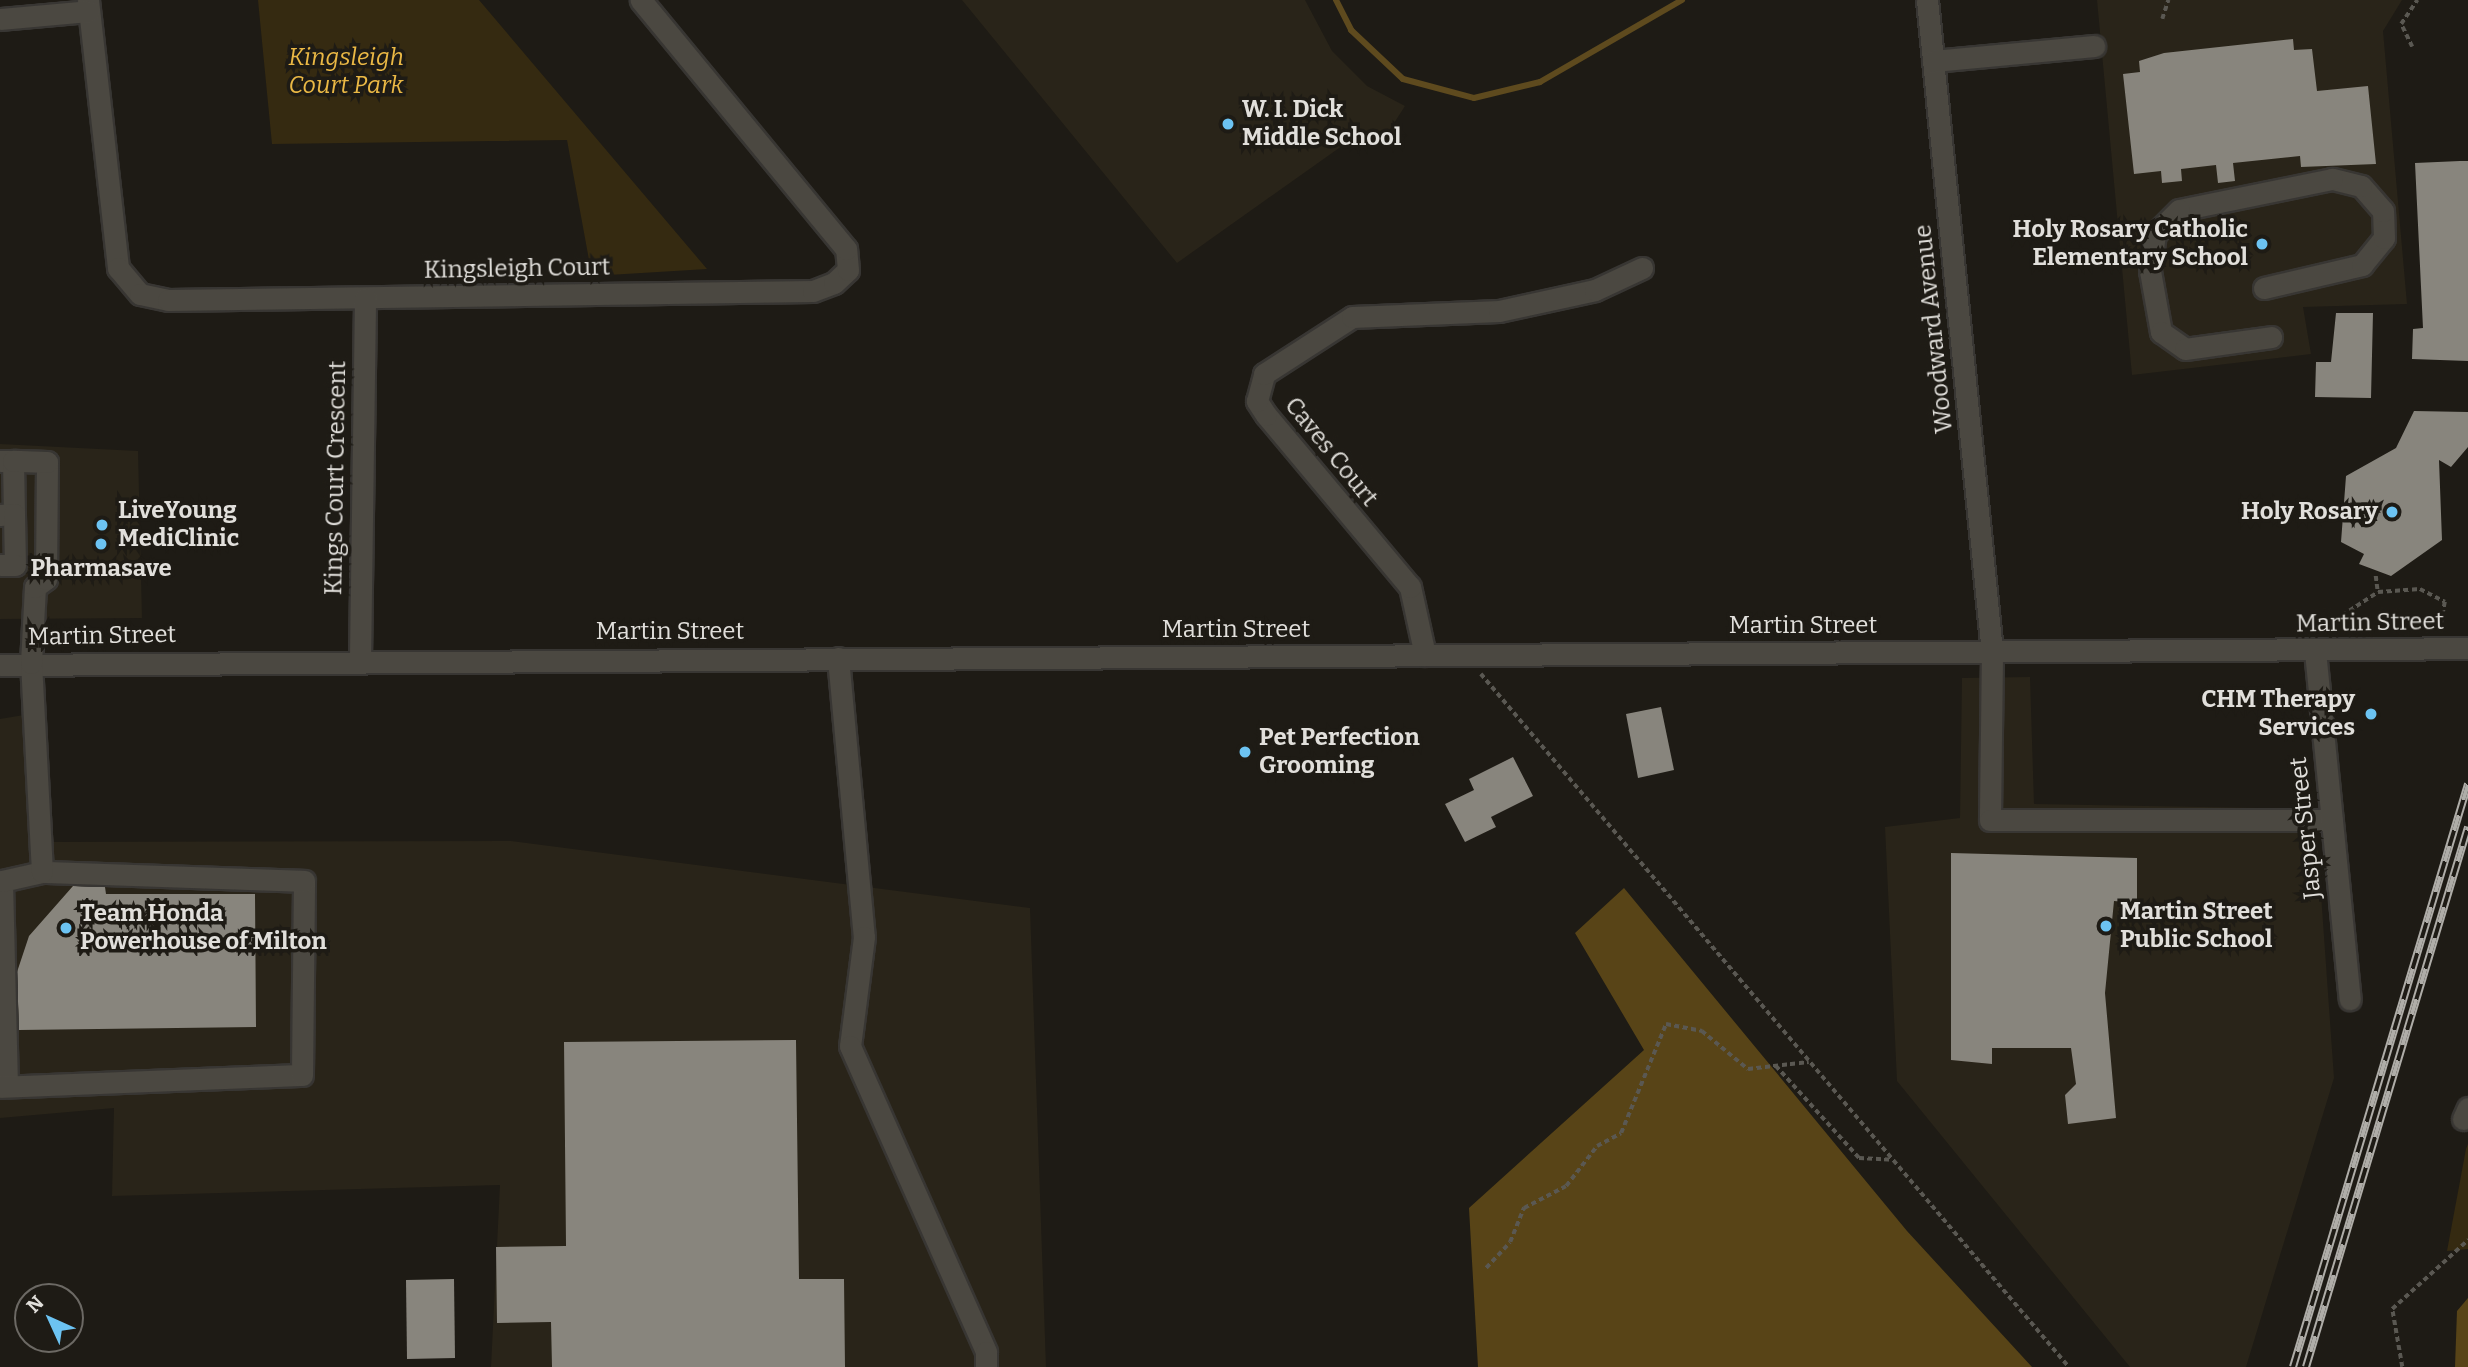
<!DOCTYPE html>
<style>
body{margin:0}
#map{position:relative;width:2468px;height:1367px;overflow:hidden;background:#1e1b15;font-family:Bitter,serif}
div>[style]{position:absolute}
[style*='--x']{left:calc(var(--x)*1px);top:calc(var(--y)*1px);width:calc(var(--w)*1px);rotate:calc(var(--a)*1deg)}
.built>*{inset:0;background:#292419}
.green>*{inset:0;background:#352a11}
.forest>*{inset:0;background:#584417}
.stream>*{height:6px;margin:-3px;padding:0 3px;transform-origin:3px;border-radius:3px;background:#5e4a1e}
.building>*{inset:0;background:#88857d}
.path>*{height:3.5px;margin-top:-1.75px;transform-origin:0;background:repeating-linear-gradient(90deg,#5a5852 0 5px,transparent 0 8.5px)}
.roads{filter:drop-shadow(2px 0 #383633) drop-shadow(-2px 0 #383633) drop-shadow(0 2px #383633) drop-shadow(0 -2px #383633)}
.minor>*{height:21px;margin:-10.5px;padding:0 10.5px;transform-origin:10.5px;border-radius:10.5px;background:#4b4841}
.rail>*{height:8px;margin-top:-4px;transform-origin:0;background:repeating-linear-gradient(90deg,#1e1b15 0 16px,#afada8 0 32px);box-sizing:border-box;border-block:2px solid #afada8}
.dots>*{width:19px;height:19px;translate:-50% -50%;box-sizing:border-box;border:4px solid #1e1b15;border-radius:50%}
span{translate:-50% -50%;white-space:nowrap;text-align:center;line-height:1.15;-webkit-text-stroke:7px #1e1b15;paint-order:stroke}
.park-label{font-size:24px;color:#eab845;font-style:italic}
.poi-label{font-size:24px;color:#e1dfdb;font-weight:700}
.left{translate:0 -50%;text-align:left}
.right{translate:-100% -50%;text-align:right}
.street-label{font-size:24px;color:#e1dfdb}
.north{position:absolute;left:14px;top:1283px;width:70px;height:70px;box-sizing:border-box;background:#1e1b15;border:2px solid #6c6964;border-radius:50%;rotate:315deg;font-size:19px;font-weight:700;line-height:28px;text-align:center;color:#e1dfdb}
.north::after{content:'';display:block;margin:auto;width:24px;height:32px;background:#6cc3f2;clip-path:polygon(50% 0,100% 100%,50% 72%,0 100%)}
</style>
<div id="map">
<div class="built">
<i style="clip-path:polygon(962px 0,1305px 0,1332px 51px,1367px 86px,1405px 106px,1380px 145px,1349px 141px,1177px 263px)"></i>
<i style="clip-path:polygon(2097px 0,2402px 0,2383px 31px,2407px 304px,2303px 307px,2311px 354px,2132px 375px)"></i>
<i style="clip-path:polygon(0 444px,138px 451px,142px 618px,0 619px)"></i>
<i style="clip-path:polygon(2030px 677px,2034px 804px,2315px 809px,2334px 1078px,2246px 1367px,2130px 1367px,1897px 1081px,1885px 827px,1960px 818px,1962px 678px)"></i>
<i style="clip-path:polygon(42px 712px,49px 842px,511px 841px,1030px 908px,1046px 1367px,491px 1367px,500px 1185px,112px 1196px,114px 1108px,0 1118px,0 719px)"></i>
</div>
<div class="green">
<i style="clip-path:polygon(258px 0,479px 0,707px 269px,592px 276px,567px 140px,272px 144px)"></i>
<i style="clip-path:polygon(2468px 1144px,2468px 1249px,2447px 1251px,2466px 1149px)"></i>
</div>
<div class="forest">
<i style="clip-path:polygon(1624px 888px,1907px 1231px,2032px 1367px,1478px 1367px,1469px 1208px,1644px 1050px,1575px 933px)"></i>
<i style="clip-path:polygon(2468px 1298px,2468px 1367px,2455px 1367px,2457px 1311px)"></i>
</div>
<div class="stream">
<i style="--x:1336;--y:0;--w:34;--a:63"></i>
<i style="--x:1351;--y:30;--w:71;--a:43.3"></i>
<i style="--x:1403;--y:79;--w:73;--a:15"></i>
<i style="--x:1474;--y:98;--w:68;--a:-13.6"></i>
<i style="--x:1540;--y:82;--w:164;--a:-30"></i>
</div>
<div class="building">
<i style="clip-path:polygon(2293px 39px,2294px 50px,2312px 49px,2317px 91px,2368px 86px,2376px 164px,2301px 167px,2300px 156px,2233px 163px,2235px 181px,2218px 183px,2216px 165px,2181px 169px,2182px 181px,2162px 183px,2161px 171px,2134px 174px,2123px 74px,2140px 72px,2139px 61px,2164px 53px)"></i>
<i style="clip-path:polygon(2460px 161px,2468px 161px,2468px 361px,2412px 359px,2413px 329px,2423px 328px,2415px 163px)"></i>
<i style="clip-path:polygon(2336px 313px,2373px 313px,2371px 398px,2315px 397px,2316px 362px,2331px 362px)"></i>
<i style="clip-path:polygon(2414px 411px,2468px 412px,2468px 447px,2451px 467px,2439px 460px,2442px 540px,2391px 576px,2359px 564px,2364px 554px,2341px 542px,2346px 476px,2396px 448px)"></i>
<i style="clip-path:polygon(1661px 707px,1674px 770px,1638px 778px,1626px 714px)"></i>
<i style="clip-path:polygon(1513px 757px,1533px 796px,1491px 817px,1496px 827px,1465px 842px,1445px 804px,1474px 790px,1469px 779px)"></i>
<i style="clip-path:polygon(1951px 853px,2137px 858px,2137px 903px,2114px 901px,2105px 993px,2116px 1118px,2068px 1124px,2065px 1095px,2076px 1084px,2071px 1048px,1992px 1048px,1992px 1064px,1951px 1060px)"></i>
<i style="clip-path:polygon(73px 886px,105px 887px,106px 894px,255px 894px,256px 1027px,19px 1030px,17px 972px,29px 936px)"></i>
<i style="clip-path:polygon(796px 1040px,799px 1279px,844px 1279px,845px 1367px,552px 1367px,551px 1322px,497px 1323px,496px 1247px,566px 1246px,564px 1042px)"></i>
<i style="clip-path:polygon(454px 1279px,455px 1358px,407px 1359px,406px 1280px)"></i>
</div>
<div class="path">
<i style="--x:2162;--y:19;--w:20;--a:-72"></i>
<i style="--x:2412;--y:47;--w:25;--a:-116"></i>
<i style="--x:2401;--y:24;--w:29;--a:-56"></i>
<i style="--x:2376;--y:576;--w:16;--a:83"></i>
<i style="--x:2334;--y:630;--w:10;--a:-84"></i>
<i style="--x:2335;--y:620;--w:51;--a:-33.1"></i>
<i style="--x:2378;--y:592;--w:42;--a:-4.1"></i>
<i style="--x:2420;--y:589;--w:28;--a:27"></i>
<i style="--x:2445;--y:602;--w:28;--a:100"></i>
<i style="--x:1481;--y:674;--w:909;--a:49.69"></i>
<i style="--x:1776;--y:1066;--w:124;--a:47.9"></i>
<i style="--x:1859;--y:1158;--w:34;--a:3"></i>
<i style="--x:1486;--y:1268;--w:35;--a:-47"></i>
<i style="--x:1510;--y:1242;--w:37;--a:-68"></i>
<i style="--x:1524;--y:1208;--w:47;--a:-27.6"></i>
<i style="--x:1566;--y:1186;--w:51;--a:-52.2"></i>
<i style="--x:1597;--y:1146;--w:27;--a:-28"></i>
<i style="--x:1621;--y:1133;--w:118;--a:-67.6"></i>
<i style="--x:1666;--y:1024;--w:37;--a:11"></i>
<i style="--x:1702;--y:1031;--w:60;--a:39.6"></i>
<i style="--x:1748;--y:1069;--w:61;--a:-6.5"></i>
<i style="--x:2402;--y:1367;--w:59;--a:-99.8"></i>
<i style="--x:2392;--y:1309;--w:103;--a:-42.2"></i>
</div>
<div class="roads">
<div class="minor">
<i style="--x:88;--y:0;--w:270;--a:83.6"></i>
<i style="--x:118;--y:268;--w:34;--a:50"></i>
<i style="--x:140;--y:294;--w:29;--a:12"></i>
<i style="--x:168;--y:300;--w:645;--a:-0.8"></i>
<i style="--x:813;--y:291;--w:22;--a:-21"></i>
<i style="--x:834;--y:283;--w:19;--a:-43"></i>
<i style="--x:848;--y:270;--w:21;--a:-95"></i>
<i style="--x:846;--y:249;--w:323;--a:-129.5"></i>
<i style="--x:1927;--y:0;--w:655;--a:84.31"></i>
<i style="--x:1992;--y:652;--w:168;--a:90.7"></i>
<i style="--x:1990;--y:820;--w:342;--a:0"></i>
<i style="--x:0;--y:19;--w:89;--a:-5.1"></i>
<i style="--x:1933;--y:61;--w:162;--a:-5.3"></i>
<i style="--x:2264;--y:288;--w:101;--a:-13.2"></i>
<i style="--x:2362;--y:265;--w:35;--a:-51"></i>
<i style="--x:2384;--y:238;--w:27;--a:-92"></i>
<i style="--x:2383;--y:211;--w:33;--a:-131"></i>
<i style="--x:2361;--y:186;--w:30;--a:-166"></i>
<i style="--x:2332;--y:179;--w:156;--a:168.5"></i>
<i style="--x:2179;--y:210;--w:34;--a:135"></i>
<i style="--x:2155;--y:234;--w:37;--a:98"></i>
<i style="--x:2150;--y:271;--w:62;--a:79.8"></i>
<i style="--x:2161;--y:332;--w:29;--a:35"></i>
<i style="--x:2185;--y:349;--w:87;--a:-7.9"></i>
<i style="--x:0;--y:461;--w:13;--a:0"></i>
<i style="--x:13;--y:461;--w:53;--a:88.9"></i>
<i style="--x:0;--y:515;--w:14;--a:-4"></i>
<i style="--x:14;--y:514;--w:51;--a:88.9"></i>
<i style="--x:15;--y:565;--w:15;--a:180"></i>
<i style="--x:2315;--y:651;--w:350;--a:84.3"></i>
<i style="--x:1425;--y:655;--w:70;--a:-102.4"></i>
<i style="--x:1410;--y:587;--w:224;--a:-129.9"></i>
<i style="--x:1266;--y:415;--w:17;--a:-123"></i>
<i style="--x:1257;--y:401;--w:28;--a:-75"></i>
<i style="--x:1264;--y:374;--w:105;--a:-32.9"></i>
<i style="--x:1352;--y:317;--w:147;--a:-2.3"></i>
<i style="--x:1499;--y:311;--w:98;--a:-12.3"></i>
<i style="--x:1595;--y:290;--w:52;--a:-25.1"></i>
<i style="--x:838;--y:658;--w:280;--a:84.7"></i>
<i style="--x:864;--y:937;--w:110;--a:97.3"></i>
<i style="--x:850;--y:1046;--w:335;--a:66"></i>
<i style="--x:986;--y:1352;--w:15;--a:90"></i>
<i style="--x:360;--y:659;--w:361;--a:-89.2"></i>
<i style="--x:0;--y:665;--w:2468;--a:-0.39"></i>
<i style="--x:7;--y:1086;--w:205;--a:-91.4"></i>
<i style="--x:2;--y:881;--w:41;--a:-12.7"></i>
<i style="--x:0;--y:1087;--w:302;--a:-2.3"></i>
<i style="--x:302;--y:1075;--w:194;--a:-89.4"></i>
<i style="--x:304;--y:881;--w:262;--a:-178"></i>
<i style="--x:42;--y:872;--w:209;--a:-93"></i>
<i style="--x:31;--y:663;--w:76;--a:-87"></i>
<i style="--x:35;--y:587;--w:14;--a:-36"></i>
<i style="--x:46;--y:579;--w:117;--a:-89.5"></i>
<i style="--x:47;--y:462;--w:34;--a:-178"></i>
<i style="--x:2463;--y:1119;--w:12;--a:-66"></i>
</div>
</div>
<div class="rail">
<i style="--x:2293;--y:1367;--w:609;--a:-73.29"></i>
<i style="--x:2306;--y:1367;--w:564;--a:-73.3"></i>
</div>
<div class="dots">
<i style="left:1228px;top:124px;background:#6cc3f2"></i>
<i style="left:2262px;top:244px;background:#6cc3f2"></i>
<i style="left:2392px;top:512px;background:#6cc3f2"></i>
<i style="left:102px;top:525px;background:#6cc3f2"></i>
<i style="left:101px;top:544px;background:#6cc3f2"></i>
<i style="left:2371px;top:714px;background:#6cc3f2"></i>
<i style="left:1245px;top:752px;background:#6cc3f2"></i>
<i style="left:2106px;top:926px;background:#6cc3f2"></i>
<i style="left:66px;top:928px;background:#6cc3f2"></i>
</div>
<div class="park-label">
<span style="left:346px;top:72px">Kingsleigh<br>Court Park</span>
</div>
<div class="poi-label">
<span class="left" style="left:1242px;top:124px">W. I. Dick<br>Middle School</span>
<span class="right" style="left:2248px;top:244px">Holy Rosary Catholic<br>Elementary School</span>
<span class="left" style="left:118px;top:525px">LiveYoung<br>MediClinic</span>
<span class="right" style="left:2378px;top:512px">Holy Rosary</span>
<span style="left:101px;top:569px">Pharmasave</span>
<span class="right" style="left:2355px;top:714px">CHM Therapy<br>Services</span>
<span class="left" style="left:1259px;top:752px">Pet Perfection<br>Grooming</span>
<span class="left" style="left:2120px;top:926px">Martin Street<br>Public School</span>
<span class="left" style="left:80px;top:928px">Team Honda<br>Powerhouse of Milton</span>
</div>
<div class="street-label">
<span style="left:517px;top:269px;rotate:-1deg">Kingsleigh Court</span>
<span style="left:1934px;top:329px;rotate:-96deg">Woodward Avenue</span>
<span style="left:1331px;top:452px;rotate:51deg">Caves Court</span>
<span style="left:336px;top:478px;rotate:-89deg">Kings Court Crescent</span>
<span style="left:2370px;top:623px;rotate:-1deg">Martin Street</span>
<span style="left:1803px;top:626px">Martin Street</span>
<span style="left:1236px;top:630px">Martin Street</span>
<span style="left:670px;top:632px">Martin Street</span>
<span style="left:102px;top:636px;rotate:-1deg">Martin Street</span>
<span style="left:2306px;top:828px;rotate:-96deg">Jasper Street</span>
</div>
<div class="north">N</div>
</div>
